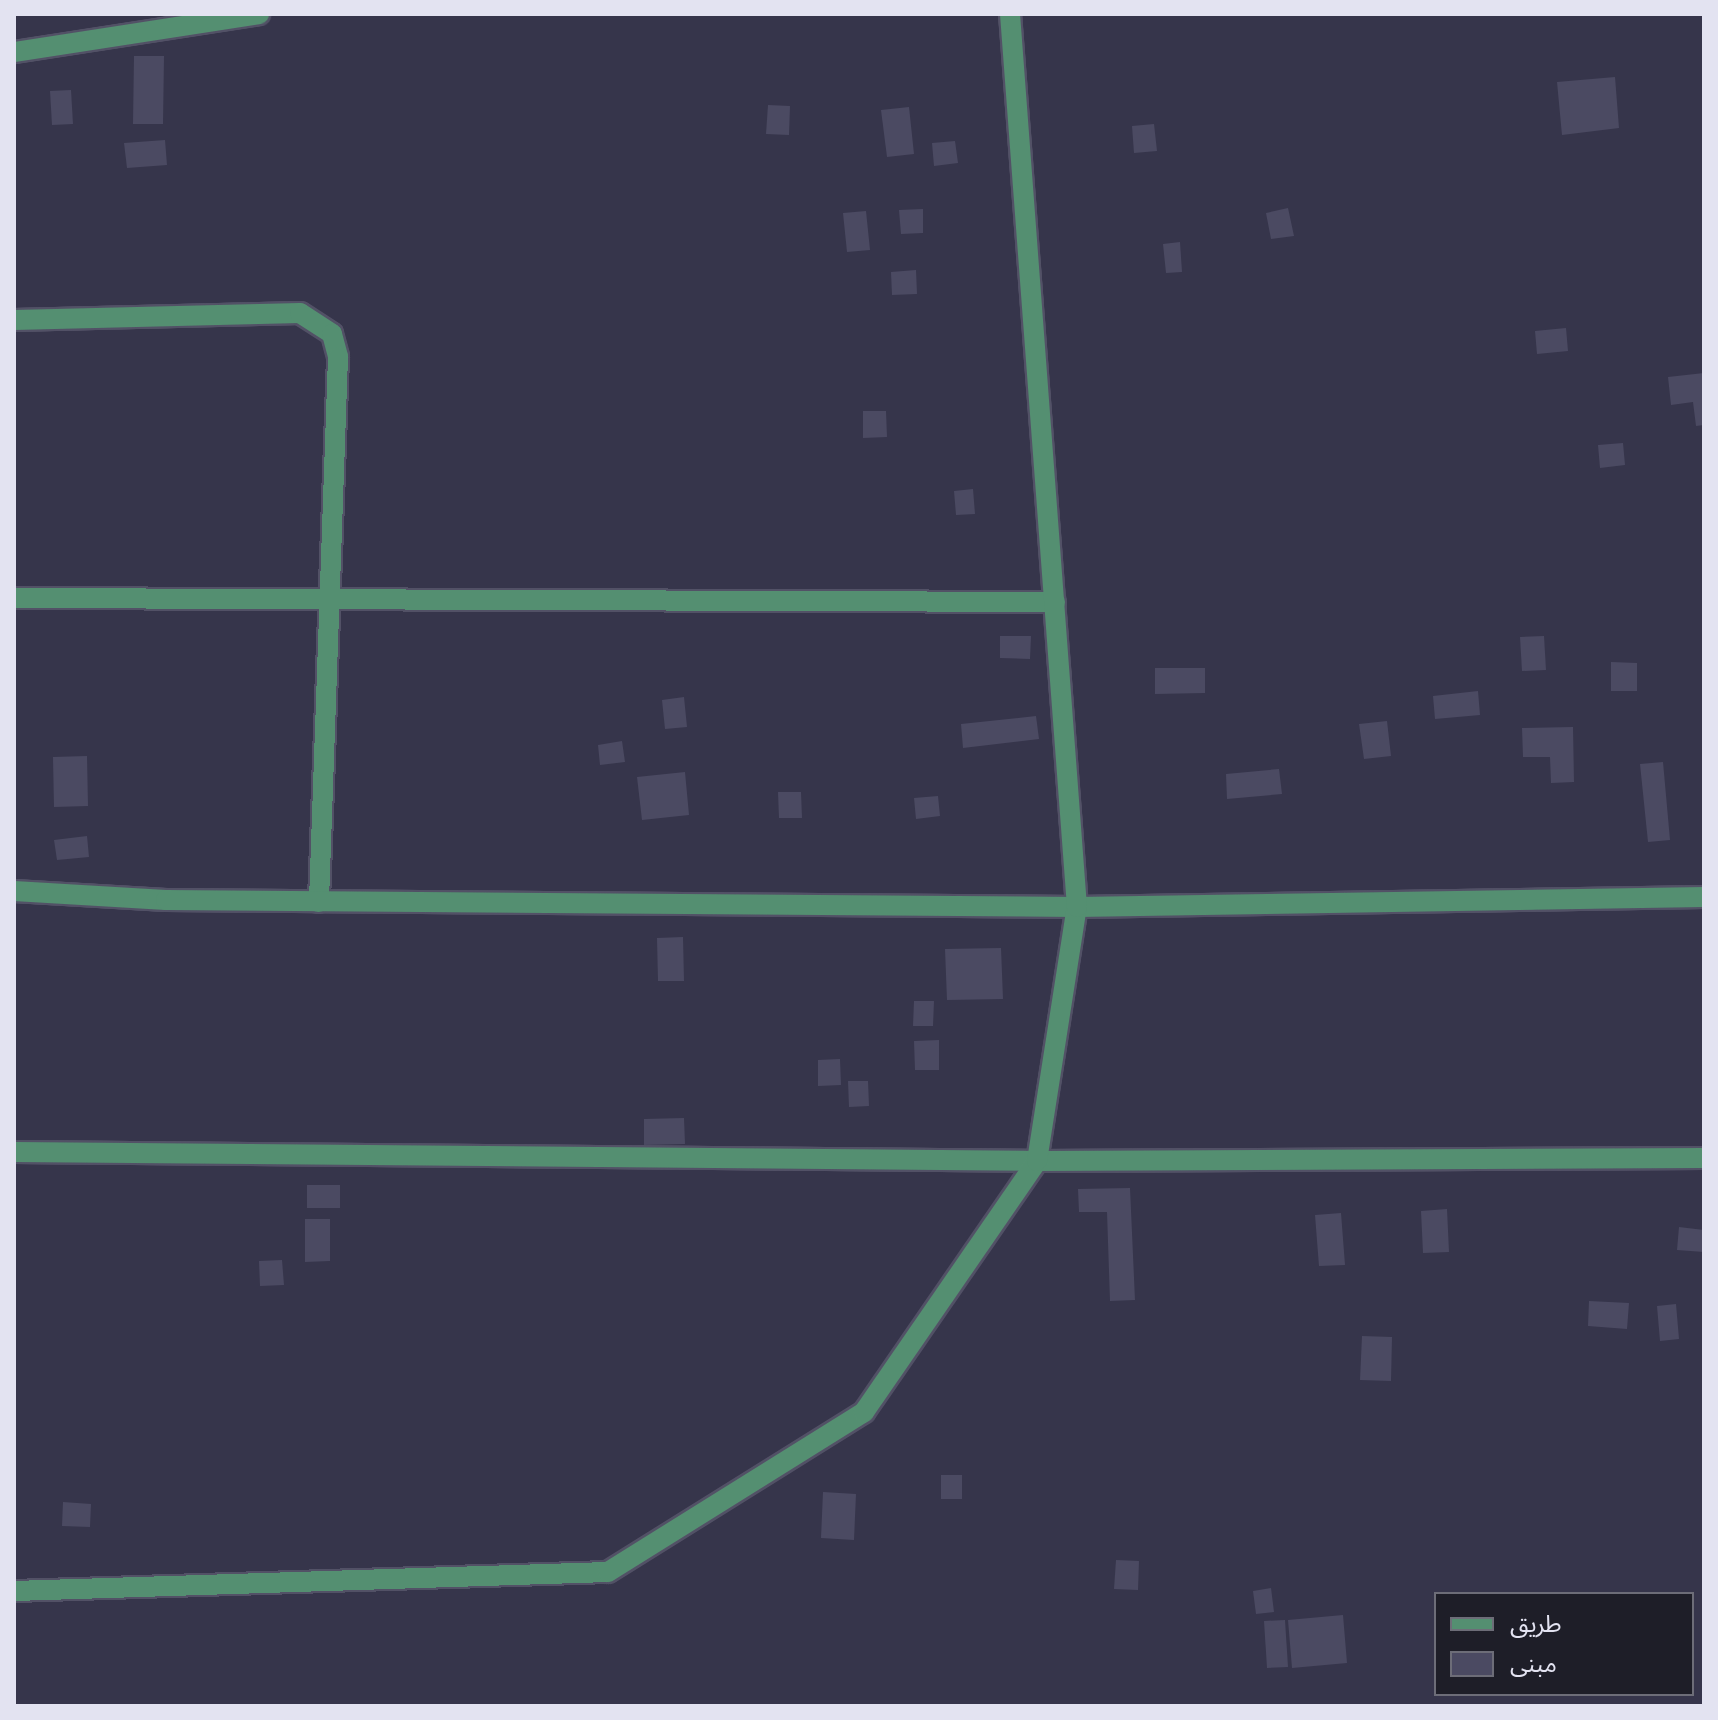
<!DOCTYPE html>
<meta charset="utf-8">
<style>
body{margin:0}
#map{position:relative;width:1718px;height:1720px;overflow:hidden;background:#36354b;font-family:Mulish,"Noto Sans Arabic",sans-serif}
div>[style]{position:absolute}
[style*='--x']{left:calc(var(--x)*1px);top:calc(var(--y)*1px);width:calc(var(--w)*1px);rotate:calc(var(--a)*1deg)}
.building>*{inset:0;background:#4b4a62}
.roads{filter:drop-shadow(2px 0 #525166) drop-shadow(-2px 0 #525166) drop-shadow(0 2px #525166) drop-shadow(0 -2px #525166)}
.minor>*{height:20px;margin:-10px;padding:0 10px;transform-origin:10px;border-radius:10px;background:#548f71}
span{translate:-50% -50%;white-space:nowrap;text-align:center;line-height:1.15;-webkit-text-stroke:6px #1e1e28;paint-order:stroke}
.frame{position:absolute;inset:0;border:16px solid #e3e3f1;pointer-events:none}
.legend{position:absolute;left:1434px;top:1592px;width:260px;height:104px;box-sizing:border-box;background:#1e1e28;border:2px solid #6d6d78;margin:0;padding:10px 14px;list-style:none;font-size:24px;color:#e3e3f1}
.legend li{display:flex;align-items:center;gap:16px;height:40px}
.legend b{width:40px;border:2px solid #6d6d78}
</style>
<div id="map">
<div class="building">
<i style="clip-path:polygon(134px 56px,164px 56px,163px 124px,133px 124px)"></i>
<i style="clip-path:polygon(1615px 77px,1619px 128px,1562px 135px,1557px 82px)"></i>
<i style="clip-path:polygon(71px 90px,73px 124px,52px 125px,50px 91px)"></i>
<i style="clip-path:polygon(768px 105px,790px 106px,789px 135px,766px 134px)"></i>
<i style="clip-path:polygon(909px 107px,914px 154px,887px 157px,881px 110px)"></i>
<i style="clip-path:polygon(1154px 124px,1157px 151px,1134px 153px,1132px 126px)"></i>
<i style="clip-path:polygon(165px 140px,167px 165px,127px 168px,124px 143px)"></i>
<i style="clip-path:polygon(955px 141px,958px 163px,934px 166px,932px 143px)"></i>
<i style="clip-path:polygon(1288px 208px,1294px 236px,1271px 239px,1266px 213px)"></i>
<i style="clip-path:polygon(923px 209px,923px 233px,901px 234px,899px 210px)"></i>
<i style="clip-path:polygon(866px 211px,870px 250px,847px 252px,843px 213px)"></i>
<i style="clip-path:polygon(1180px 242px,1182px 272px,1166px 273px,1163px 244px)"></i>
<i style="clip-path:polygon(916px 270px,917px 294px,892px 295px,891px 272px)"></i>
<i style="clip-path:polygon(1566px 328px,1568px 351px,1537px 354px,1535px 331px)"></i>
<i style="clip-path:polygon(1704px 373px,1704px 425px,1696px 426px,1693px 402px,1671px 405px,1668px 377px)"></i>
<i style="clip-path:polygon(863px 411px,886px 411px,887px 437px,863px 438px)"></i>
<i style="clip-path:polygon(1623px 443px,1625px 465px,1600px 468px,1598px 445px)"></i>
<i style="clip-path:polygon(973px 489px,975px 514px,956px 515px,954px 491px)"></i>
<i style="clip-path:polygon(1000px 636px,1031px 636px,1030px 659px,1000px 658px)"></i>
<i style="clip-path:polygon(1544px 636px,1546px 670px,1522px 671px,1520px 637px)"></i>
<i style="clip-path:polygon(1611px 662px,1637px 663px,1637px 691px,1611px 691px)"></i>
<i style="clip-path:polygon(1155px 668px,1205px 668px,1205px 693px,1155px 694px)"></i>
<i style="clip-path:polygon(1478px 691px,1480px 715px,1435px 719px,1433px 696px)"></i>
<i style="clip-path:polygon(684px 697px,687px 727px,665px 729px,662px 700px)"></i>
<i style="clip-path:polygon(1036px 716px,1039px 739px,963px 748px,961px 724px)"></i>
<i style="clip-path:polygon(1387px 721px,1391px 756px,1364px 759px,1359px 724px)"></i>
<i style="clip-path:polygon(1573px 727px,1574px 782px,1551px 783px,1550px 757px,1523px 757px,1522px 728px)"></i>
<i style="clip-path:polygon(622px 741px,625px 762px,600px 765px,598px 745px)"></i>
<i style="clip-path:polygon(87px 756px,88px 806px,54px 807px,53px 757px)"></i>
<i style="clip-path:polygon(1663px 762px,1670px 840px,1648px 842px,1640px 764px)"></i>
<i style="clip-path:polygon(1279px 769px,1282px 794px,1227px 799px,1226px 774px)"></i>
<i style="clip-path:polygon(685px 772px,689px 815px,642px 820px,637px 777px)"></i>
<i style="clip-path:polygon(778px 792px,801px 792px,802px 818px,779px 818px)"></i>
<i style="clip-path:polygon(938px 796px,940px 816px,916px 819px,914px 798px)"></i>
<i style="clip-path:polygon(87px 836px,89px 857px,57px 860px,54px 840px)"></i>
<i style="clip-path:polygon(683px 937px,684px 981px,658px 981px,657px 938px)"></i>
<i style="clip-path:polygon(1001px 948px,1003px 999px,947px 1000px,945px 949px)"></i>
<i style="clip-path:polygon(914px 1001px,934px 1001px,933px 1026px,913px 1026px)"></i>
<i style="clip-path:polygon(939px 1040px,939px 1070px,915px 1070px,914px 1041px)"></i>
<i style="clip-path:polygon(840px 1059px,841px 1085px,818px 1086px,818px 1060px)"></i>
<i style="clip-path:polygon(848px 1081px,868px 1081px,869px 1106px,849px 1107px)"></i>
<i style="clip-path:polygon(684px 1118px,685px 1144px,644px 1145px,644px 1119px)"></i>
<i style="clip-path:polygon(307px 1185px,340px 1185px,340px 1208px,307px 1208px)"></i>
<i style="clip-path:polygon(1130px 1188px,1135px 1300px,1110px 1301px,1107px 1212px,1079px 1212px,1078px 1189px)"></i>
<i style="clip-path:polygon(1447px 1209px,1449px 1252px,1423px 1253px,1421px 1211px)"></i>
<i style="clip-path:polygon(1341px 1213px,1345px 1265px,1319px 1266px,1315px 1215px)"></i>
<i style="clip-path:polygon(305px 1219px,330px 1219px,330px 1261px,305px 1262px)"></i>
<i style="clip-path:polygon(1679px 1227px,1704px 1230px,1704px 1252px,1677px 1250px)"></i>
<i style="clip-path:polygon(282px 1260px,284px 1285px,260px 1286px,259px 1261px)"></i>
<i style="clip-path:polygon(1589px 1301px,1629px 1303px,1627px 1329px,1588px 1326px)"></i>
<i style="clip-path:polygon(1676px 1304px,1679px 1339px,1660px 1341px,1657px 1306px)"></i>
<i style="clip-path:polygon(1362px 1336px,1392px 1337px,1391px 1381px,1360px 1380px)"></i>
<i style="clip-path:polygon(941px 1475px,962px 1475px,962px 1499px,941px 1499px)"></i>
<i style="clip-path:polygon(823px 1492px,856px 1494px,854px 1540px,821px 1538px)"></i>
<i style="clip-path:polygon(63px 1502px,91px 1504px,90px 1527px,62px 1526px)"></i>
<i style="clip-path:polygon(1116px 1560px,1139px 1561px,1138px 1590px,1114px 1589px)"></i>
<i style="clip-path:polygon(1271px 1588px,1274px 1612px,1256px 1614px,1253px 1591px)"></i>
<i style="clip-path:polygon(1343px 1615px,1347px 1663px,1292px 1668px,1288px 1620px)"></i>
<i style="clip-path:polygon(1285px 1620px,1288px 1667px,1267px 1668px,1264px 1621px)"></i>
</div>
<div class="roads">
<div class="minor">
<i style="--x:14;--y:52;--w:248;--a:-8.8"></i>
<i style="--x:14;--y:320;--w:286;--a:-1.4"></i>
<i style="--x:300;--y:313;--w:38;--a:33"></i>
<i style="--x:332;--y:334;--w:24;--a:75"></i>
<i style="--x:338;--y:357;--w:545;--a:92"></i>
<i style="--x:14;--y:598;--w:1041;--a:0.22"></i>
<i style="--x:14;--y:891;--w:152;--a:3.4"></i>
<i style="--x:166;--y:900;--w:911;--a:0.44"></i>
<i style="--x:1077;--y:907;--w:627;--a:-0.91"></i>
<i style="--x:14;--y:1152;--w:1023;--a:0.5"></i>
<i style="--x:1037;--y:1161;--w:667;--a:-0.26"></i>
<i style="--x:14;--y:1591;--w:594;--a:-1.83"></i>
<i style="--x:608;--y:1572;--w:302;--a:-32"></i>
<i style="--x:864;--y:1412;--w:305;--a:-55.4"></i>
<i style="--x:1037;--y:1161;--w:257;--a:-81.1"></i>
<i style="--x:1077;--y:907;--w:896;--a:-94.29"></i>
</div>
</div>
<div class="frame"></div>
<ul class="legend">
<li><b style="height:10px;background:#548f71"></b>طريق</li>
<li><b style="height:22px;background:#4b4a62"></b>مبنى</li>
</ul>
</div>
